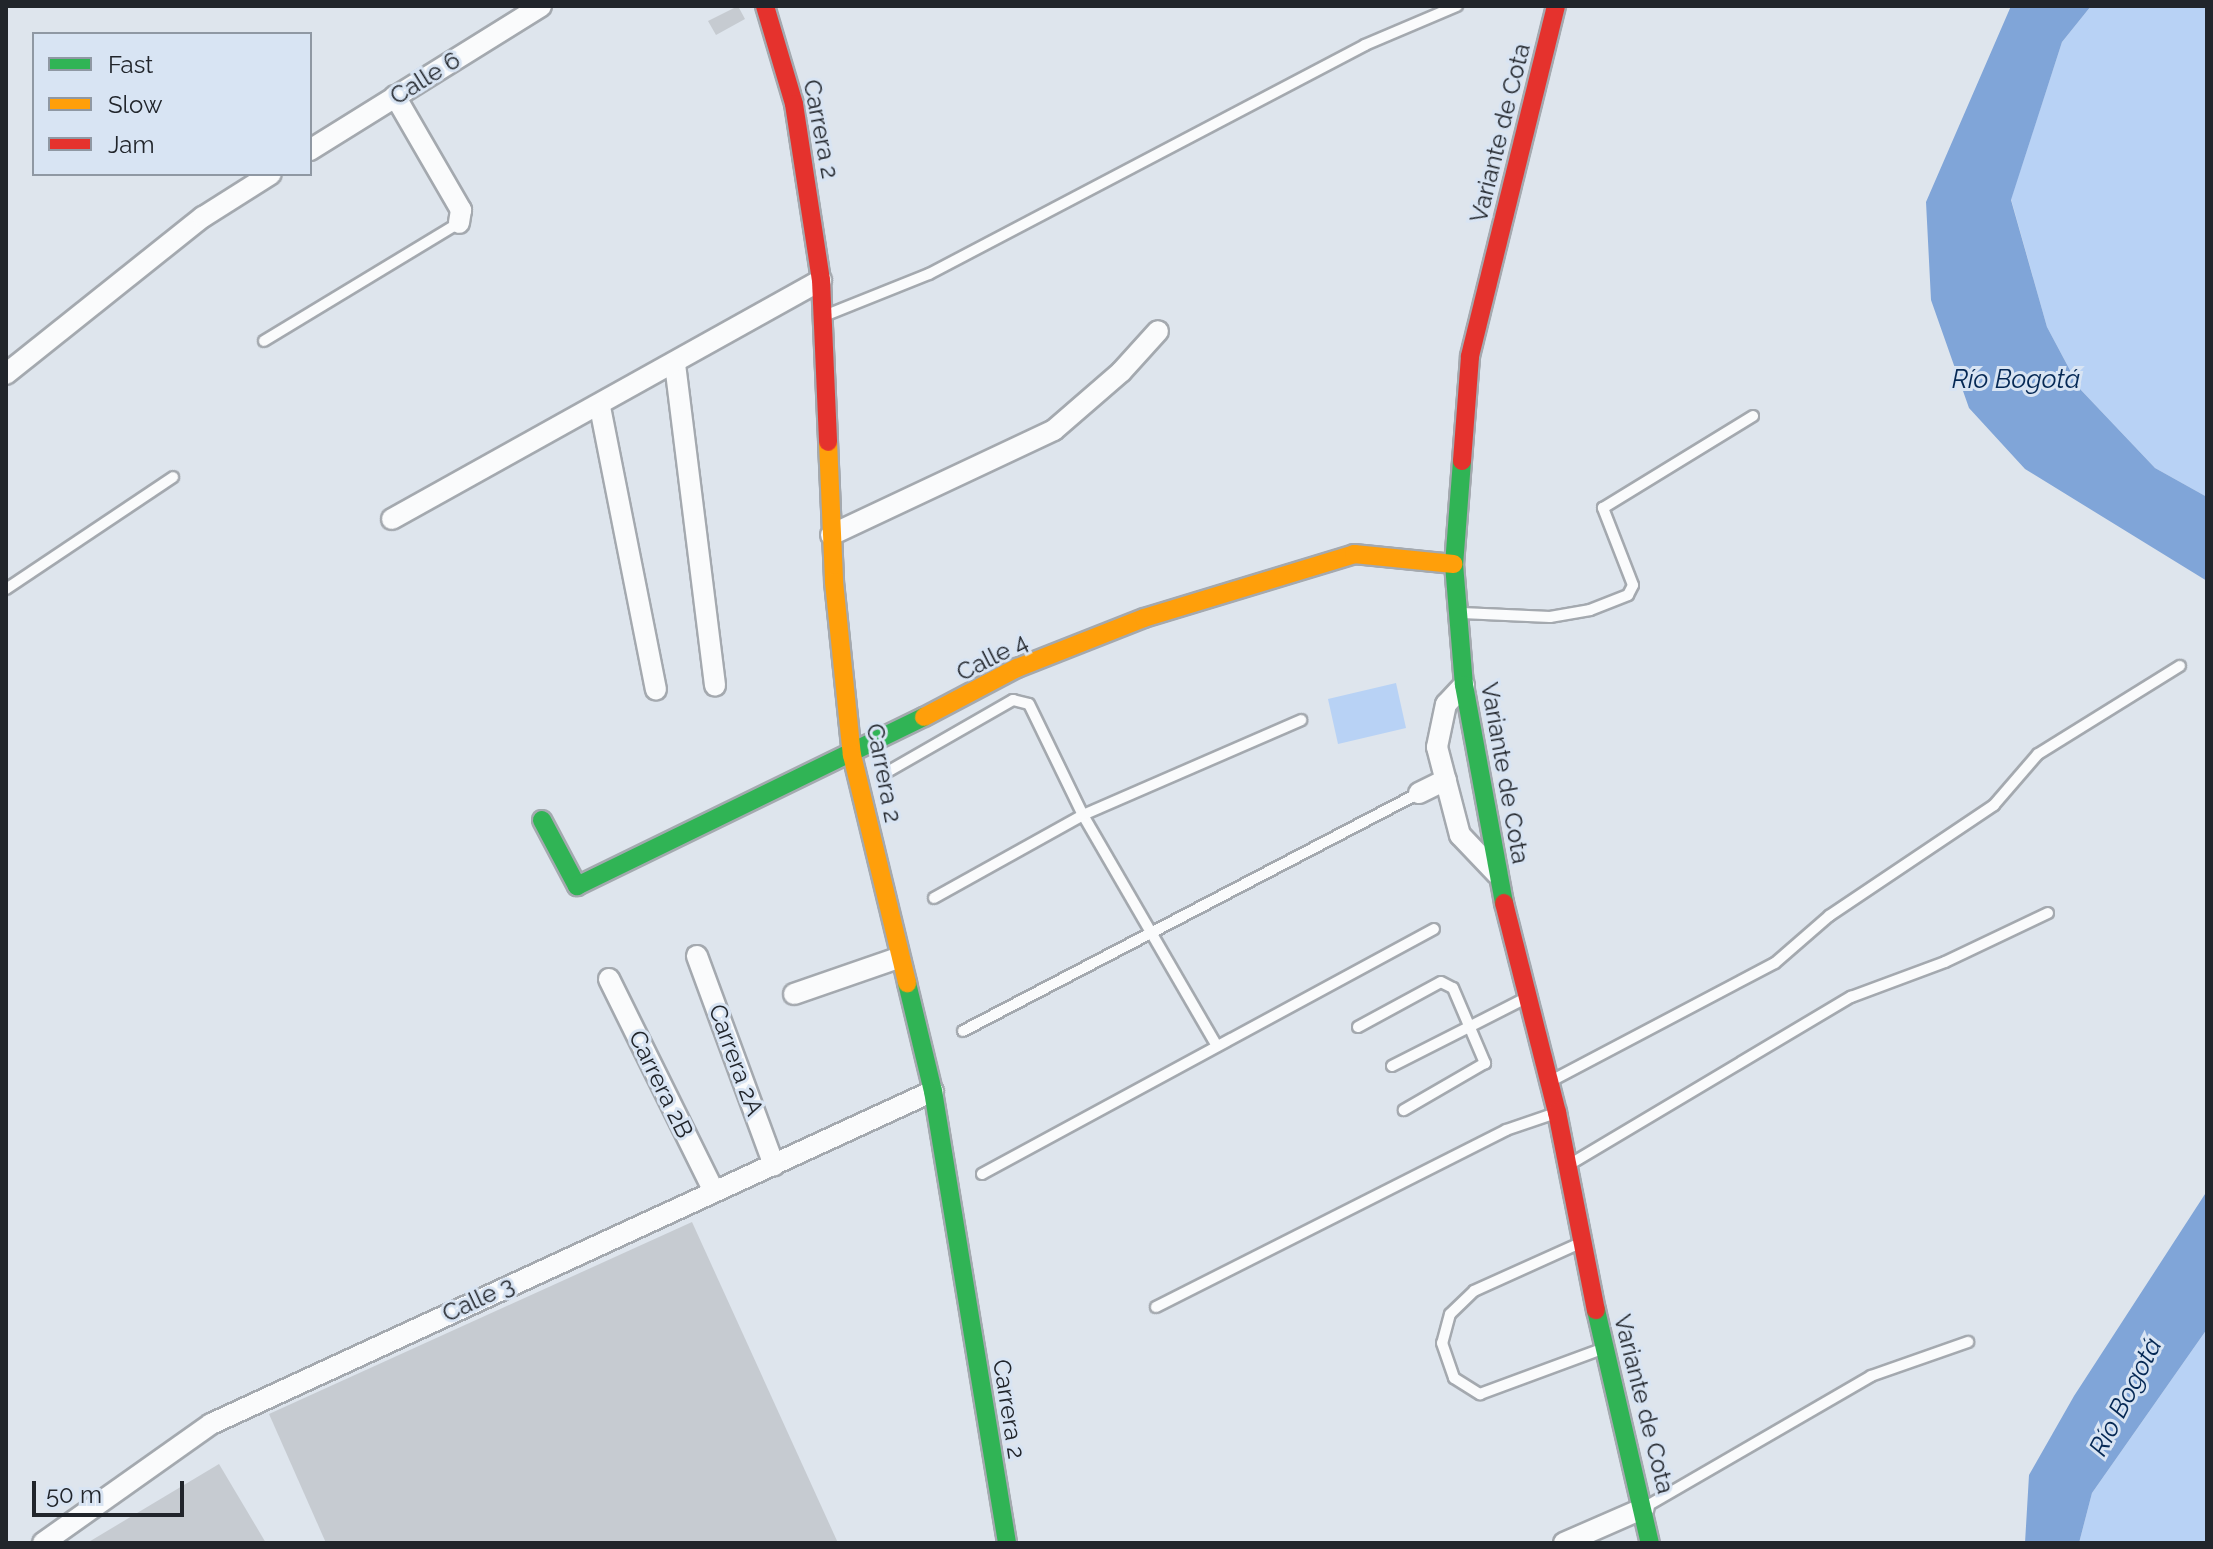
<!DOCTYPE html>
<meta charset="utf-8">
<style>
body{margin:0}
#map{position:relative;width:2213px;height:1549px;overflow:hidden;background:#dee5ed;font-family:Raleway,sans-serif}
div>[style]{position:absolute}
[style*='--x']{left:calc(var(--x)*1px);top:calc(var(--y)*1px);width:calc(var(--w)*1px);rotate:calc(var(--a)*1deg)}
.green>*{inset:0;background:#b8d2f5}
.water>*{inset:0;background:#80a5d8}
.building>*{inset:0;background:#c6cbd1}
.roads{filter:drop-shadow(2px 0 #a4a9af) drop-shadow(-2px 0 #a4a9af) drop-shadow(0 2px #a4a9af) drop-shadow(0 -2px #a4a9af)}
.lane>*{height:10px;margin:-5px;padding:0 5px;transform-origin:5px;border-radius:5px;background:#fafbfc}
.street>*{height:20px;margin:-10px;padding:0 10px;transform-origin:10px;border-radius:10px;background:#fafbfc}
.fast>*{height:18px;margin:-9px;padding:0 9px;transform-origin:9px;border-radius:9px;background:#30b455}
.slow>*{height:18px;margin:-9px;padding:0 9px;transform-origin:9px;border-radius:9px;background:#ff9f0a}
.jam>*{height:18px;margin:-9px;padding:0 9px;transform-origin:9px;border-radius:9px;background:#e5322d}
span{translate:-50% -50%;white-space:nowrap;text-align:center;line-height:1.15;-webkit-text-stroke:6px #d8e4f3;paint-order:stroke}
.street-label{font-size:24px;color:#21252b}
.water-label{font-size:26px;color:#052854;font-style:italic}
.frame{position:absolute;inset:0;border:8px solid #21252b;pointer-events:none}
.legend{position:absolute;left:32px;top:32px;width:280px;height:144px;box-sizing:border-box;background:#d8e4f3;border:2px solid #8f98a3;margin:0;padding:10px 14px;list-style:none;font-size:24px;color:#21252b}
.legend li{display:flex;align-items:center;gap:16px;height:40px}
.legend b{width:40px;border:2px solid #8f98a3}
.scale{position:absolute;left:32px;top:1481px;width:152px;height:36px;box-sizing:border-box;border:4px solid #21252b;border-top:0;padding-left:10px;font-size:24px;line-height:28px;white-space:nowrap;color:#21252b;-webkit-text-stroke:6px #d8e4f3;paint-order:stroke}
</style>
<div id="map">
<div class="green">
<i style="clip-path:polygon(2091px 6px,2207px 6px,2207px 497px,2155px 468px,2080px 389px,2047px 327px,2011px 199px,2062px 42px)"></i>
<i style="clip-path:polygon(1396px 683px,1406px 728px,1338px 744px,1328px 699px)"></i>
<i style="clip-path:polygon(2207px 1329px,2207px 1543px,2079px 1543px,2092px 1493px)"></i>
</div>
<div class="water">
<i style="clip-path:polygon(2011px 6px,2091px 6px,2062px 42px,2011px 200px,2047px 327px,2080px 389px,2155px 468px,2207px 497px,2207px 581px,2025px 469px,1969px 408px,1931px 300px,1926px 202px)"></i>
<i style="clip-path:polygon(2207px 1191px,2207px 1329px,2092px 1493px,2079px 1543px,2025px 1543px,2029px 1475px,2074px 1396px)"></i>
</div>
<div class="building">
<i style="clip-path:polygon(738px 6px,745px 19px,716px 35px,708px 21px)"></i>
<i style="clip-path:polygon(692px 1222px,838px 1543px,326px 1543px,269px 1414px)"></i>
<i style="clip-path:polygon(219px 1464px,266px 1543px,87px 1543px)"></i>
</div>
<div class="roads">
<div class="lane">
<i style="--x:824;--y:316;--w:113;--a:-21.8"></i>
<i style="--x:929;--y:274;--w:492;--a:-27.7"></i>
<i style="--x:1365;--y:45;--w:100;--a:-23"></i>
<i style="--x:264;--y:341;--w:228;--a:-31.2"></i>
<i style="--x:6;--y:589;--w:201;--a:-33.8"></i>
<i style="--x:1462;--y:613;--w:88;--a:2.6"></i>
<i style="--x:1550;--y:617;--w:41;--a:-9.9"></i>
<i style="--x:1590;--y:610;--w:41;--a:-21.5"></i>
<i style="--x:1628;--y:595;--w:11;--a:-63"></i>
<i style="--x:1633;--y:585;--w:83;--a:-111.3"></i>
<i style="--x:1603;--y:508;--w:176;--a:-31.5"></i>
<i style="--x:889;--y:771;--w:143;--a:-29.8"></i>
<i style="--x:1013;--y:700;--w:16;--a:14"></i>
<i style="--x:1029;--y:704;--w:123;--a:64.1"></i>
<i style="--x:1083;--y:815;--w:267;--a:59.9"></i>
<i style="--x:934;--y:898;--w:171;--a:-29.1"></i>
<i style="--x:1083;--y:815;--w:238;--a:-23.5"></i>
<i style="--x:1358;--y:1027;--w:94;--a:-28.5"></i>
<i style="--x:1441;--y:982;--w:13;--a:27"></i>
<i style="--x:1453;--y:988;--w:82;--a:66.9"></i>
<i style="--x:1485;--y:1063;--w:94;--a:149.9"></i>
<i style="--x:963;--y:1031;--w:514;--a:-27.56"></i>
<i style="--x:1392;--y:1066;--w:148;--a:-26.9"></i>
<i style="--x:1551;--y:1081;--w:253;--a:-27.8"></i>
<i style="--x:1775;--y:963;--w:72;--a:-41"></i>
<i style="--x:1829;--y:916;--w:199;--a:-33.9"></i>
<i style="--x:1994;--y:805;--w:67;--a:-49.2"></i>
<i style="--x:2038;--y:754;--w:167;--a:-31.8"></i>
<i style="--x:1572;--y:1163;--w:325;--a:-30.8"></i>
<i style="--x:1851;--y:997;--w:100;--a:-20.4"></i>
<i style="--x:1945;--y:962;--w:114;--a:-25.4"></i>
<i style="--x:982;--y:1174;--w:514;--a:-28.46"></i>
<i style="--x:1578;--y:1244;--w:114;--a:155.7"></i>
<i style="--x:1474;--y:1291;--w:33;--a:136"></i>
<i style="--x:1450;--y:1314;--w:30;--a:105"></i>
<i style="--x:1442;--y:1343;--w:37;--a:71"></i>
<i style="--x:1454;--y:1378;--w:31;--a:32"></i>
<i style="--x:1480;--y:1394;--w:127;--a:-20.3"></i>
<i style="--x:1156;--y:1307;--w:392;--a:-26.8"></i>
<i style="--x:1506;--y:1130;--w:50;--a:-18.8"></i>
<i style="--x:1647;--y:1506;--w:259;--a:-30.1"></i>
<i style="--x:1871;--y:1376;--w:103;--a:-19.3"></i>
</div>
<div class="street">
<i style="--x:395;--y:96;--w:132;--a:59.9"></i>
<i style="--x:461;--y:210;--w:13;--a:99"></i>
<i style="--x:310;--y:150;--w:272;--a:-31.9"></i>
<i style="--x:675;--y:364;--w:324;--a:82.9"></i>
<i style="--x:6;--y:374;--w:252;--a:-38.6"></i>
<i style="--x:203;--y:217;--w:80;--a:-32.3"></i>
<i style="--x:600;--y:407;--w:288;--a:78.8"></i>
<i style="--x:392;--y:519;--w:491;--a:-29.1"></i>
<i style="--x:831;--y:535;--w:246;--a:-25.2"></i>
<i style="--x:1054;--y:430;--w:89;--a:-40.9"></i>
<i style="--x:1121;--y:372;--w:55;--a:-47.9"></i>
<i style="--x:1464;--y:685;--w:26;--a:133"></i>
<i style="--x:1446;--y:704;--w:44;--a:101.8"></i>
<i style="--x:1437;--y:747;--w:91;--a:75.4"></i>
<i style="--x:1460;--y:835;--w:54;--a:46.5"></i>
<i style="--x:1419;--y:793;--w:30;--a:-26"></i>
<i style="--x:697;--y:956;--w:223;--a:69.8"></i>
<i style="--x:609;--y:979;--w:234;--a:63.7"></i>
<i style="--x:794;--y:994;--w:110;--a:-19.1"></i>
<i style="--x:43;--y:1543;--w:206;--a:-35.3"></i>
<i style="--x:211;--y:1424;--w:795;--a:-24.76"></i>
<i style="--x:1564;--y:1543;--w:87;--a:-23.6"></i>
</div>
<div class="fast">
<i style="--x:1462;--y:461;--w:103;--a:94.4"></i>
<i style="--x:1454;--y:564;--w:121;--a:85.3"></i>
<i style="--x:1464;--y:685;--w:222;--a:79.6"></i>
<i style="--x:542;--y:820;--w:75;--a:62.1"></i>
<i style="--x:577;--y:886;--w:386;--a:-26"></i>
<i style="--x:907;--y:983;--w:111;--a:76.5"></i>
<i style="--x:933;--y:1091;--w:458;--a:80.7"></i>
<i style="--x:1596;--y:1310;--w:239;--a:77"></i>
</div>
<div class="slow">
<i style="--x:828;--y:442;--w:140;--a:87.5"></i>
<i style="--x:834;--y:582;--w:174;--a:84.1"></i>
<i style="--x:852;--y:755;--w:235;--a:76.4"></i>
<i style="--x:924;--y:717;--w:105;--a:-27.8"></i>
<i style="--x:1017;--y:668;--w:136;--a:-21.5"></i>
<i style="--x:1144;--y:618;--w:220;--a:-16.9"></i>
<i style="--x:1354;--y:554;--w:100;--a:5.7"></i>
</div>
<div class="jam">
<i style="--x:765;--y:6;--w:102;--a:73.5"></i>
<i style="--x:794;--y:104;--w:178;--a:81.3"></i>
<i style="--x:821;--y:280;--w:162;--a:87.5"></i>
<i style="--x:1462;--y:461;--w:105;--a:-85.6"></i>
<i style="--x:1470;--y:356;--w:360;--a:-76.2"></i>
<i style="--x:1504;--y:903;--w:216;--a:75.8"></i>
<i style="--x:1557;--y:1112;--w:202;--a:78.9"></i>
</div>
</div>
<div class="street-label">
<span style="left:425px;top:78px;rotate:-32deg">Calle 6</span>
<span style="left:821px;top:129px;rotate:79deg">Carrera 2</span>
<span style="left:1500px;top:133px;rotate:-76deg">Variante de Cota</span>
<span style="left:992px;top:657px;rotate:-27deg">Calle 4</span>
<span style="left:884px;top:773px;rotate:79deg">Carrera 2</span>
<span style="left:1505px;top:773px;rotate:80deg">Variante de Cota</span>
<span style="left:736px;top:1060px;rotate:70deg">Carrera 2A</span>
<span style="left:661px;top:1084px;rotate:64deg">Carrera 2B</span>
<span style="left:478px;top:1299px;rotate:-25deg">Calle 3</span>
<span style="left:1644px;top:1404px;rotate:76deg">Variante de Cota</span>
<span style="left:1009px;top:1409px;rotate:81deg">Carrera 2</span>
</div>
<div class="water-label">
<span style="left:2016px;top:380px">Río Bogotá</span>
<span style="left:2126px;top:1397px;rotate:-63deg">Río Bogotá</span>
</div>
<div class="frame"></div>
<ul class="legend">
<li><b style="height:10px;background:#30b455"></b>Fast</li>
<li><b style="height:10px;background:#ff9f0a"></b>Slow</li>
<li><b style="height:10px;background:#e5322d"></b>Jam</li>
</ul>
<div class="scale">50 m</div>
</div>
